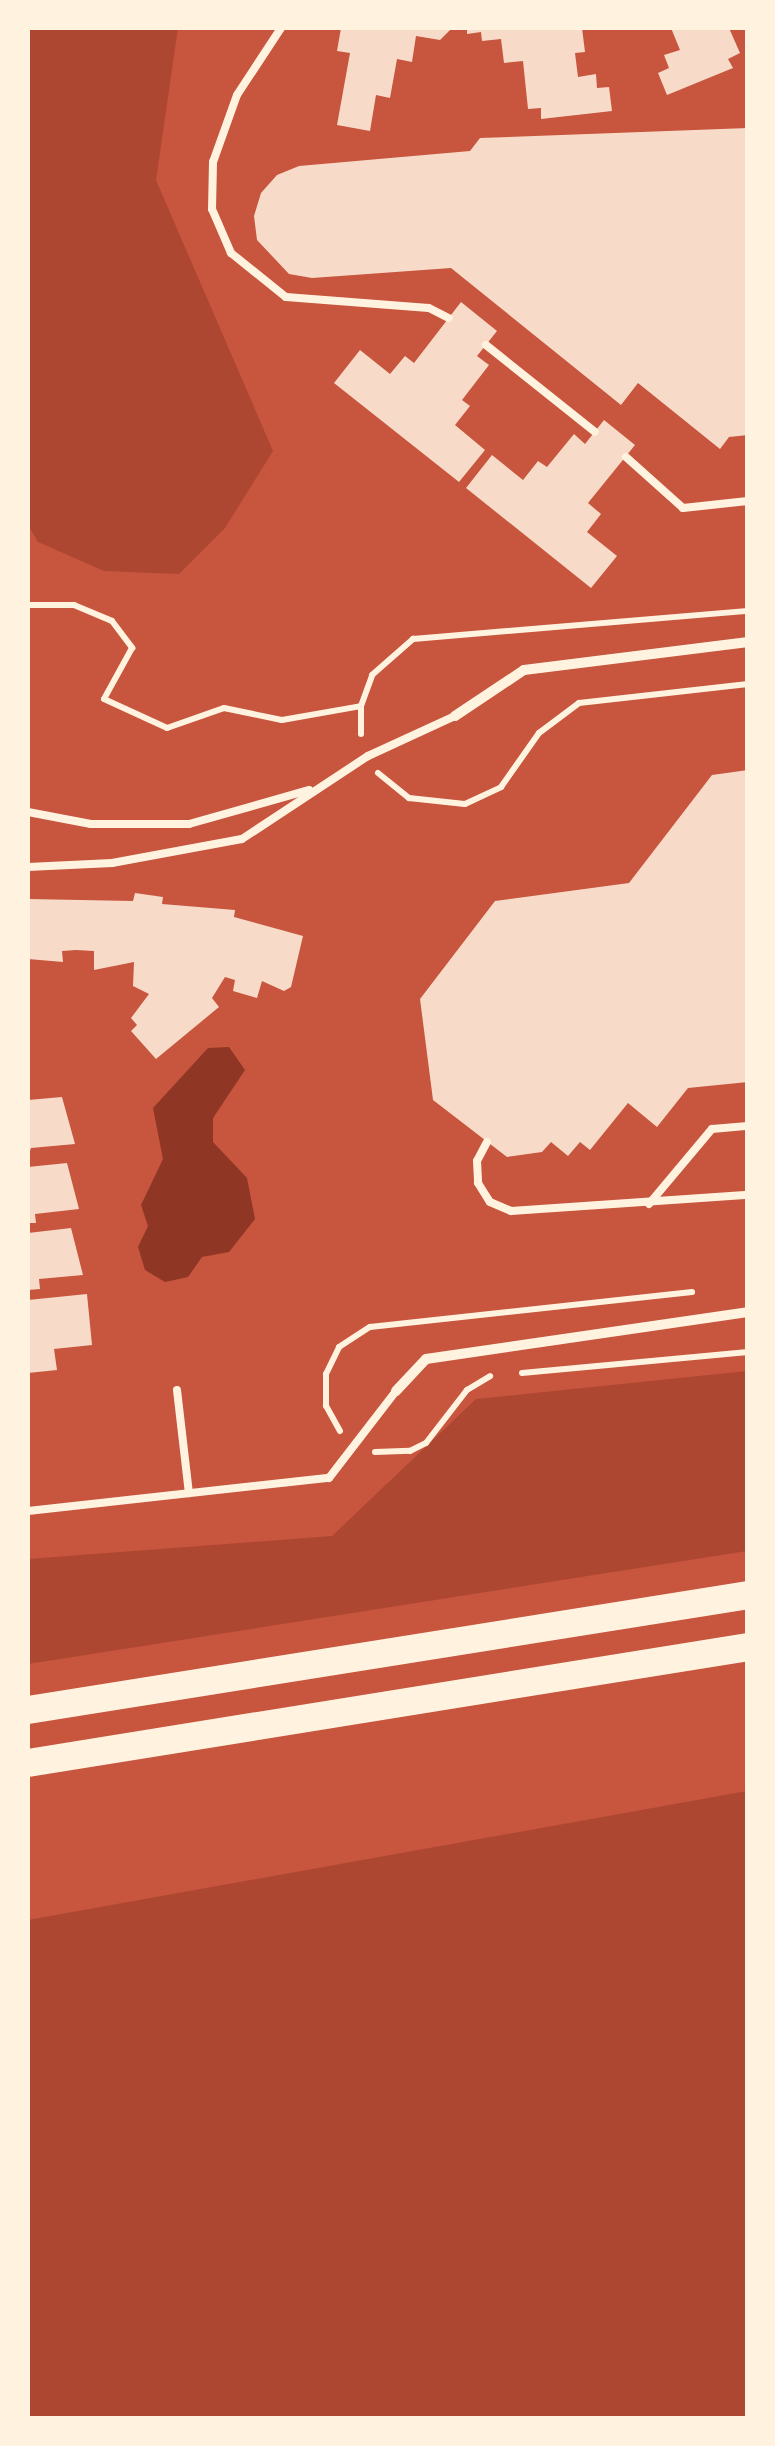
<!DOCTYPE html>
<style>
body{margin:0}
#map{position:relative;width:775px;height:2446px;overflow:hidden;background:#c8553d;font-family:"Fira Sans Condensed",sans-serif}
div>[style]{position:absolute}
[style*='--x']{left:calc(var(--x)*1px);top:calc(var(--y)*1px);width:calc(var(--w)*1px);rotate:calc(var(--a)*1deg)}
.green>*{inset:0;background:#ae4732}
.water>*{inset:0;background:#8f3625}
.building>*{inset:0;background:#f7dbc8}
.path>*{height:6px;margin:-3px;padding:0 3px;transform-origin:3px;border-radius:3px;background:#fff3e0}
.service>*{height:8px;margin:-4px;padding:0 4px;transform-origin:4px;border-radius:4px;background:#fff3e0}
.minor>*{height:10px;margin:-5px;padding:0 5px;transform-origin:5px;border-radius:5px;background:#fff3e0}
.trunk>*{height:28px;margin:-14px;padding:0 14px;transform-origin:14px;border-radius:14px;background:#fff3e0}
span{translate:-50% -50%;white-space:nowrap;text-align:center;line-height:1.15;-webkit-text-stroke:8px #fff3e0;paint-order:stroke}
.frame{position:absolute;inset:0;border:30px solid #fff3e0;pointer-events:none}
</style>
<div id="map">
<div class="green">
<i style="clip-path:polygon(28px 28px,178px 28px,156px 180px,273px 451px,225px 528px,179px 574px,104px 571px,38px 542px,28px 525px)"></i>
<i style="clip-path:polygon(747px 1371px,747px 1551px,28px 1664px,28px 1559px,332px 1536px,476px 1399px)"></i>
<i style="clip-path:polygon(747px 1791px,747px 2418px,28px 2418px,28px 1920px)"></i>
</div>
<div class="water">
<i style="clip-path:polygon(229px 1047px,245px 1070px,213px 1118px,213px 1142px,247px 1178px,255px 1219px,229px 1252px,202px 1257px,188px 1277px,165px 1282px,145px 1270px,138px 1247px,148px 1226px,141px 1205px,163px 1159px,153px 1108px,208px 1048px)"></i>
</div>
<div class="building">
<i style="clip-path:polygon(341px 28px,452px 28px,440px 40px,416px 36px,412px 62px,397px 59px,390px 98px,376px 95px,370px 131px,337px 125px,350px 53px,337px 51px)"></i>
<i style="clip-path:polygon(467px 28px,582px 28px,585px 52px,575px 53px,578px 77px,596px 74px,597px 88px,609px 87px,612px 111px,541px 119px,541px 108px,528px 109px,523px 61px,504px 63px,501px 39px,482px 41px,481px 32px,467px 34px)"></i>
<i style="clip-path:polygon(671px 28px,729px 28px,740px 53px,728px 59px,733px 68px,667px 95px,658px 73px,669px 68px,664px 55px,680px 50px)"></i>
<i style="clip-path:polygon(748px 128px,748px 435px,729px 437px,720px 449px,638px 383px,621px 405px,451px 268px,312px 278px,289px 274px,257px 240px,254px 216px,261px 193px,277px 175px,299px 166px,470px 151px,480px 138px)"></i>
<i style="clip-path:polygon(461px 302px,497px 331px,477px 356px,489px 365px,462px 400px,470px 406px,455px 425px,485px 450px,459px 482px,334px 383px,360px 350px,390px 374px,405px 356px,414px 363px)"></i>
<i style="clip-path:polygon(604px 420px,635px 445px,588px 503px,601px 514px,587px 532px,617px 556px,591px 588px,466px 488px,492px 455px,523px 480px,538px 461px,547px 467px,574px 434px,585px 444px)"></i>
<i style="clip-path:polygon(748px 770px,748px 1082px,688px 1088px,657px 1127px,628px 1103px,590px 1150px,580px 1142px,568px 1156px,551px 1142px,542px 1152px,507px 1157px,433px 1100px,420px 999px,495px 901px,629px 883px,712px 775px)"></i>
<i style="clip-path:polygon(135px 893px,163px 897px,162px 904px,235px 910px,234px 917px,303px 936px,291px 987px,284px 991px,262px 981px,257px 998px,233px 991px,235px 980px,225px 977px,212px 998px,219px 1007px,156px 1059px,131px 1031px,137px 1025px,131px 1018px,149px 994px,133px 986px,134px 962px,94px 970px,94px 951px,76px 950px,62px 951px,63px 962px,28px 959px,28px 899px,133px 901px)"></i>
<i style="clip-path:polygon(62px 1097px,75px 1144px,31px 1148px,28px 1157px,28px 1100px)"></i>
<i style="clip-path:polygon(67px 1163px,79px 1209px,35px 1214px,36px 1223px,28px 1223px,28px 1167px)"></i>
<i style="clip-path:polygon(71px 1228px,83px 1275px,39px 1279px,40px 1289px,28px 1290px,28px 1233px)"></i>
<i style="clip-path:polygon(87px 1294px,92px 1345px,54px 1349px,57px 1370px,28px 1373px,28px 1300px)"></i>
</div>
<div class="path">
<i style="--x:28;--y:605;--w:46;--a:0"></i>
<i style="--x:74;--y:605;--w:41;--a:22.8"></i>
<i style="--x:112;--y:621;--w:34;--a:53"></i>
<i style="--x:132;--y:648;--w:58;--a:118.8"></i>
<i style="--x:104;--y:699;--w:69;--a:24.7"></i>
<i style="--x:167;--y:728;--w:60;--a:-19.3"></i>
<i style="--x:224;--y:708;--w:59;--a:11.7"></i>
<i style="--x:282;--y:720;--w:80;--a:-10"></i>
<i style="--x:361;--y:734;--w:28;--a:-90"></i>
<i style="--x:361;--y:706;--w:33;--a:-70"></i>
<i style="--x:372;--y:675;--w:55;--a:-41.3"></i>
<i style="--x:413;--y:639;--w:336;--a:-4.8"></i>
<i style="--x:378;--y:773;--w:40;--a:39"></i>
<i style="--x:409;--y:798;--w:56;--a:6.1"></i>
<i style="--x:465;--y:804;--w:40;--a:-25"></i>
<i style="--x:501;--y:787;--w:66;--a:-54.9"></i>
<i style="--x:539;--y:733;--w:50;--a:-36.9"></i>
<i style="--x:579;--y:703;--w:170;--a:-6.4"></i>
<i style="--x:522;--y:1373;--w:227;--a:-5.3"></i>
<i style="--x:340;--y:1431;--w:29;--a:-119"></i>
<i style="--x:326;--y:1406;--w:32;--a:-90"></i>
<i style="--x:326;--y:1374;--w:30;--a:-64"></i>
<i style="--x:339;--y:1347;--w:37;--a:-33"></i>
<i style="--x:370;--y:1327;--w:324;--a:-6.2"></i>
<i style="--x:375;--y:1452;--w:35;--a:-2"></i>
<i style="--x:410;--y:1451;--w:18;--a:-27"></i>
<i style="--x:426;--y:1443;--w:67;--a:-52.3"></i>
<i style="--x:467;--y:1390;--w:27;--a:-31"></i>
</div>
<div class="service">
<i style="--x:281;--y:28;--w:80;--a:123.3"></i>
<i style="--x:237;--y:95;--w:71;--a:109.7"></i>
<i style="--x:213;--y:162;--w:47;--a:91.2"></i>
<i style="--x:212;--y:209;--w:48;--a:66.6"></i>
<i style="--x:231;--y:253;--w:70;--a:38.7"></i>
<i style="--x:286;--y:297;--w:143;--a:4.4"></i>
<i style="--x:429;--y:308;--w:22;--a:27"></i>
<i style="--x:486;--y:345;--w:139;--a:38.6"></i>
<i style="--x:626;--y:457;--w:76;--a:41.8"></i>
<i style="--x:683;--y:508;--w:65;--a:-6.1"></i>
<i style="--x:28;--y:812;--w:64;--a:10.8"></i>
<i style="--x:91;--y:824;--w:98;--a:0"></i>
<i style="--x:189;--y:824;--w:125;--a:-15.8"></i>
<i style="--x:28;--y:867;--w:84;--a:-2.7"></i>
<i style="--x:112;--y:863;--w:132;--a:-10.5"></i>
<i style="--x:242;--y:839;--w:151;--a:-33.4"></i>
<i style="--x:368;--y:756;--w:96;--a:-24.7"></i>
<i style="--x:487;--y:1142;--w:21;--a:118"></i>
<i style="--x:477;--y:1161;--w:22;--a:87"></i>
<i style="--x:478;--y:1183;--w:22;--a:58"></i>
<i style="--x:490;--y:1202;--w:23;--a:23"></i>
<i style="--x:511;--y:1211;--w:238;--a:-3.9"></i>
<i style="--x:649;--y:1204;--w:98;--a:-50"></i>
<i style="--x:712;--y:1129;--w:36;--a:-5"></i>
<i style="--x:177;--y:1390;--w:104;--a:83.4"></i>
<i style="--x:28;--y:1511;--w:303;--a:-6.3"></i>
<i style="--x:329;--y:1478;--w:110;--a:-52.4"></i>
</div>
<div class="minor">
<i style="--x:455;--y:716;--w:83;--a:-33.7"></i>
<i style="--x:524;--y:670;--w:226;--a:-7.1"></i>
<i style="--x:396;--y:1391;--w:44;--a:-46.8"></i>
<i style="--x:426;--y:1359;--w:325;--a:-8.3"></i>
</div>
<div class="trunk">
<i style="--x:28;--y:1710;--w:729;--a:-9.07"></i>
<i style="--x:28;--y:1763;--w:729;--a:-9.15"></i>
</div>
<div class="frame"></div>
</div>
